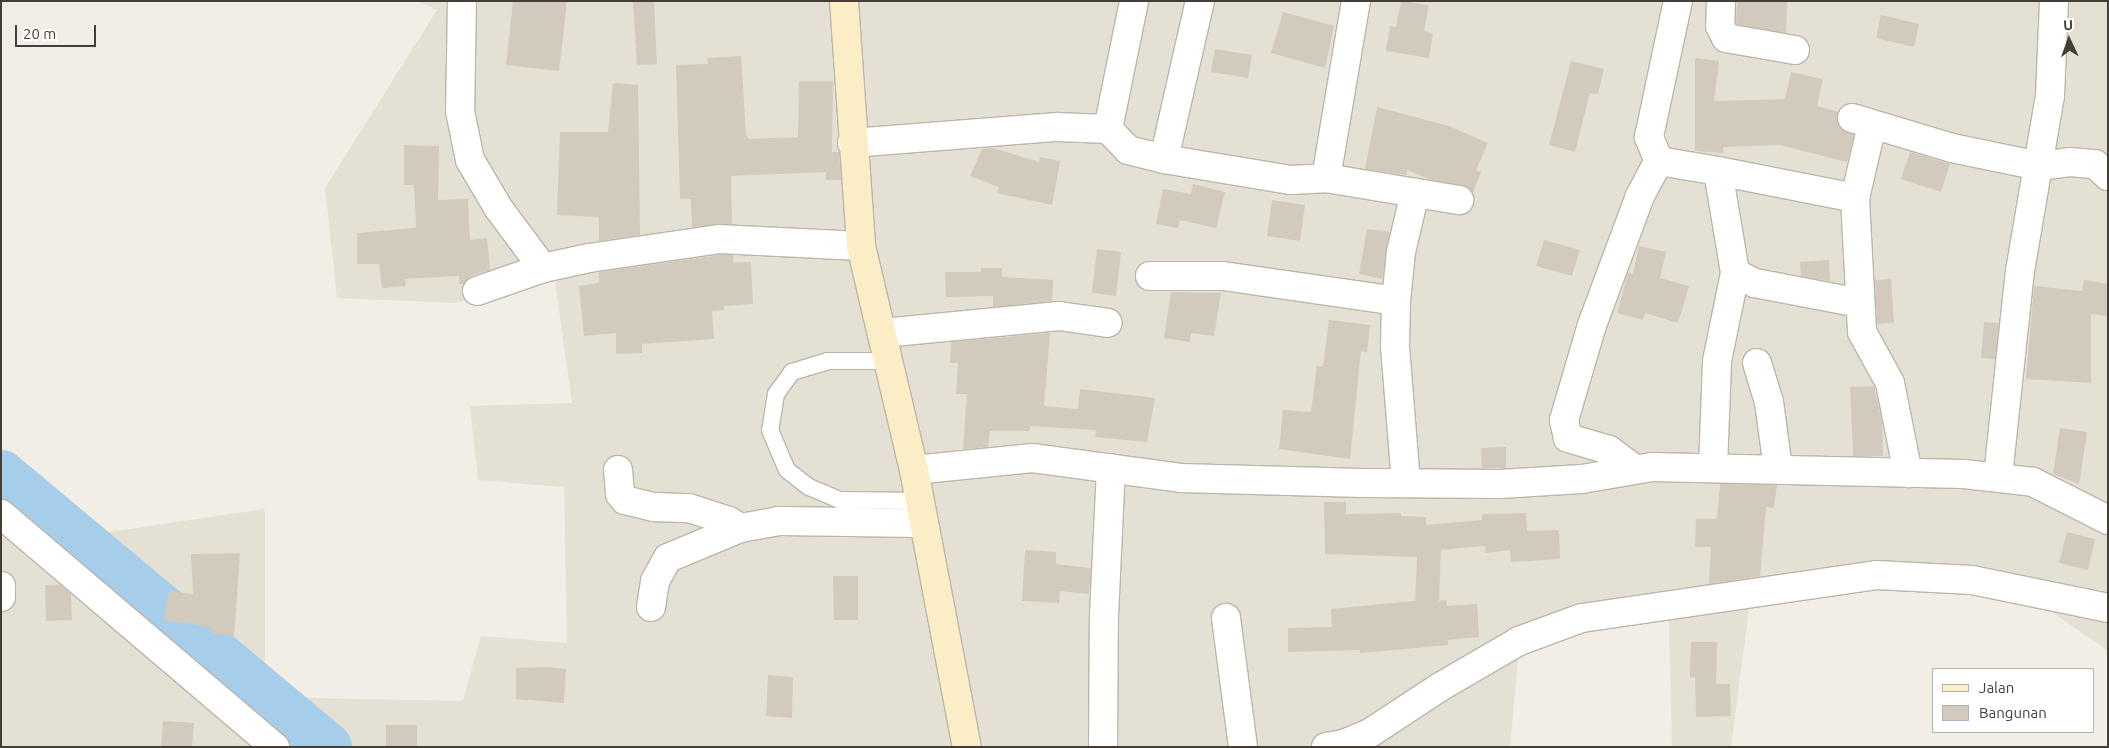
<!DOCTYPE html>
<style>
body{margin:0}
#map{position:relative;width:2109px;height:748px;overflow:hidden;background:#f2eee6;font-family:Ubuntu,sans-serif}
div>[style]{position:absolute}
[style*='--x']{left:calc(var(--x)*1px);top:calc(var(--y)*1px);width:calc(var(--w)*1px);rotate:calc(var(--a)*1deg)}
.residential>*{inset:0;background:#e5e0d4}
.river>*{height:49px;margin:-24.5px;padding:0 24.5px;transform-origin:24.5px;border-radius:24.5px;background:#a6ceeb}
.building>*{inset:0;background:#d2cabc}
.roads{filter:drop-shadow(1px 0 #bcb6a9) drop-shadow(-1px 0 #bcb6a9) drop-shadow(0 1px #bcb6a9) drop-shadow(0 -1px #bcb6a9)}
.lane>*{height:16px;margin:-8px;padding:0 8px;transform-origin:8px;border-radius:8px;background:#fff}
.street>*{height:28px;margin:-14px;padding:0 14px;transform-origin:14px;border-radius:14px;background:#fff}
.secondary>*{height:28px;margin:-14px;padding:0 14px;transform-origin:14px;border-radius:14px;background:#fbeec7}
span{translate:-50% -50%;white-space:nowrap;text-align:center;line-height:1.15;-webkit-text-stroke:4.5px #fff;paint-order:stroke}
.frame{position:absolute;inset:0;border:2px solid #443e36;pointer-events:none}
.legend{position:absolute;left:1932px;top:668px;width:162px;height:65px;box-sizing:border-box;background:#fff;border:1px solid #b4b2af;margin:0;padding:6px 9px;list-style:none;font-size:15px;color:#443e36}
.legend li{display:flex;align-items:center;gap:10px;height:25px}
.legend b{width:25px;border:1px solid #b4b2af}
.north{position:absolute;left:2044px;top:15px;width:50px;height:50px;-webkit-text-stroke:4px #fff;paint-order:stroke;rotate:357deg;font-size:14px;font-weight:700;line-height:20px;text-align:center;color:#443e36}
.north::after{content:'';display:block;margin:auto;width:18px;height:22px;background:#443e36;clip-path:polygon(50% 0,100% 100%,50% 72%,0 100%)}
.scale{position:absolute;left:15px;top:25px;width:81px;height:22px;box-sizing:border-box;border:2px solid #443e36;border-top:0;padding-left:6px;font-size:15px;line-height:18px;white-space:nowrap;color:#443e36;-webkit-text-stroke:4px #fff;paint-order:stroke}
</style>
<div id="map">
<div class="residential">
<i style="clip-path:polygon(418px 1px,2108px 1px,2108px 651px,2025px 593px,1900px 566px,1749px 609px,1731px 747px,1672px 747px,1669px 621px,1521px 627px,1510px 747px,1px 747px,1px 535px,15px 546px,265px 509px,265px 697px,463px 701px,481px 636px,567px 643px,564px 487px,478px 480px,470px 406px,572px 403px,554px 273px,456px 303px,337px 298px,325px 188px,437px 10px)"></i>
</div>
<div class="river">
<i style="--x:1;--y:474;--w:425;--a:39.9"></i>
</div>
<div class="building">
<i style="clip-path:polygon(513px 1px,567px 1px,559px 71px,506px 65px)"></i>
<i style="clip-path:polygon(633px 1px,654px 1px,657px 64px,637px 65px)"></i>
<i style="clip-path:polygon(1401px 1px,1429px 5px,1424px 31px,1433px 33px,1429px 58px,1386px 51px,1390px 26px,1396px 27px)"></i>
<i style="clip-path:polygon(1737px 1px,1787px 1px,1786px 33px,1736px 24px)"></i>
<i style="clip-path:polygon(1283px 12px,1334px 26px,1325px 68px,1271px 53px)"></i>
<i style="clip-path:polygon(1881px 15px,1919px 24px,1914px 47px,1876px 38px)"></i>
<i style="clip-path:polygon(1215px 49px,1252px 55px,1248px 78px,1211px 72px)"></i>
<i style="clip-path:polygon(741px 56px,746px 135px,749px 139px,798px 137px,799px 81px,833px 81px,832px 152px,839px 152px,841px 180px,826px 180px,826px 172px,731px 176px,732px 224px,692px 227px,691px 199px,680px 199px,676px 65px,708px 64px,707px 58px)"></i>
<i style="clip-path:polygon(1695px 58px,1719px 61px,1714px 101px,1785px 99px,1791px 72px,1823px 79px,1817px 106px,1838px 112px,1840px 128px,1854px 135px,1847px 162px,1780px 145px,1723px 147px,1723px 153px,1695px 151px)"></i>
<i style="clip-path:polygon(1571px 61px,1604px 69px,1598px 94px,1590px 93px,1575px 152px,1549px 145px)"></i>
<i style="clip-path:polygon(613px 83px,638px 85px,640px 235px,599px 241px,599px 217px,557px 215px,560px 132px,608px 132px)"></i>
<i style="clip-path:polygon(1377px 107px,1449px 126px,1488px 143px,1476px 170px,1481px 172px,1473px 193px,1462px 185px,1432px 180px,1407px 170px,1407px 175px,1365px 169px)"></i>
<i style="clip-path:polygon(404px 145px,439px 146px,438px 200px,468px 199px,470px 240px,487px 238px,490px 270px,471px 276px,464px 284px,459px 284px,459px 276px,405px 279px,406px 286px,382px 288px,379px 264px,357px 264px,357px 233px,416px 228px,414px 185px,404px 185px)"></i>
<i style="clip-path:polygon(993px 148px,1039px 162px,1040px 157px,1060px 161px,1052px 205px,997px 193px,999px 187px,970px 176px,982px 149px)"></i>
<i style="clip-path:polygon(1910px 152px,1950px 164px,1941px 192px,1901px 179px)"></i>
<i style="clip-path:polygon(1193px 184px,1225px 192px,1216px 228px,1180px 220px,1178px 228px,1156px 224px,1163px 189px,1191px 194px)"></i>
<i style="clip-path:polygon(1272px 200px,1305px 205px,1300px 241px,1267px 236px)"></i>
<i style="clip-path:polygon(1367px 229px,1390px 232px,1383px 279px,1359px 274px)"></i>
<i style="clip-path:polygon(1544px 240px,1580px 250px,1572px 276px,1536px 266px)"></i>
<i style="clip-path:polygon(1639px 246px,1666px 252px,1660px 278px,1689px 286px,1678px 323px,1645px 313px,1643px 320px,1617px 313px,1628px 273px,1633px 274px)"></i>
<i style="clip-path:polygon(1097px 249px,1121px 252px,1116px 296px,1092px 293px)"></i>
<i style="clip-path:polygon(720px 255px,733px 255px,733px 263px,751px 262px,753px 304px,724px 306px,724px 310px,712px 311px,714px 339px,642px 344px,642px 353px,616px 354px,616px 333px,584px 336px,579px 286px,599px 283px,599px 272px)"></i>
<i style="clip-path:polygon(1829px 260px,1830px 281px,1801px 276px,1800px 262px)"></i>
<i style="clip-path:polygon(981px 268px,1002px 268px,1002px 277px,1053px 280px,1052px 301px,993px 307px,993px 296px,946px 297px,945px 272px,981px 272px)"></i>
<i style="clip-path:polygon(1891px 279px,1894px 323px,1877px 324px,1875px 280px)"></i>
<i style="clip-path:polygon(2084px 280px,2108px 284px,2108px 316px,2091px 314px,2091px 383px,2026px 379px,2034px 286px,2082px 291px)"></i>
<i style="clip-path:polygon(1171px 292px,1221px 293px,1214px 336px,1191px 333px,1190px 342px,1164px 338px)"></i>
<i style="clip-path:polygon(1329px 320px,1370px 325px,1367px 352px,1361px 351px,1350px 459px,1279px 449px,1283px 410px,1311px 412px,1317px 366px,1323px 367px)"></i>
<i style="clip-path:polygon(1984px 322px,1999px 323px,1995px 359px,1981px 358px)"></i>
<i style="clip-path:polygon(1050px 333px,1044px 406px,1078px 409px,1080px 389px,1155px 398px,1147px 442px,1095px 437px,1096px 430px,1030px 426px,1030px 431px,990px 431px,988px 447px,963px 449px,967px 394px,956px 394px,958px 363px,950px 363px,951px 342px)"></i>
<i style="clip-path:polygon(1874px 386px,1882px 422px,1883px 456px,1853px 456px,1850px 387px)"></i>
<i style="clip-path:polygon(2060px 428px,2087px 432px,2079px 484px,2053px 474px)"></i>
<i style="clip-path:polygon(1506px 447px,1506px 468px,1482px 468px,1481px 448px)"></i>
<i style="clip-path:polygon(1720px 484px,1777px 485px,1774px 508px,1766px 507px,1760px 576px,1709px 584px,1711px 547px,1695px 547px,1696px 519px,1717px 519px)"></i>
<i style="clip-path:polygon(1324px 502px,1346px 502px,1346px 514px,1401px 513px,1401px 516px,1426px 517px,1426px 525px,1482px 520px,1482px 514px,1526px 513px,1527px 531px,1559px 530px,1560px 559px,1511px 562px,1510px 550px,1486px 553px,1485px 546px,1441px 550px,1439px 601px,1446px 600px,1447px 606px,1477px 604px,1479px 637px,1448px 640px,1448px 645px,1360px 653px,1360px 650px,1288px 652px,1288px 628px,1332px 627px,1331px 609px,1415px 601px,1417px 557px,1325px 554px)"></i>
<i style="clip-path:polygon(2067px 532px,2095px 539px,2088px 570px,2059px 563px)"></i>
<i style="clip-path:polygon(1025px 550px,1056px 552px,1056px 564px,1091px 568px,1089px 594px,1060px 591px,1059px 603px,1022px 601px)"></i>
<i style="clip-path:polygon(240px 553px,234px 636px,211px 634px,211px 627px,164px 620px,169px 591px,193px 594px,191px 554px)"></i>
<i style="clip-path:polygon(833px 576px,858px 576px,858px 620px,834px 620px)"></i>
<i style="clip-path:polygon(45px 585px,60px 585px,71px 594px,72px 620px,46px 621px)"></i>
<i style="clip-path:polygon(1691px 642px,1717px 642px,1716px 684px,1730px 684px,1731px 716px,1696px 717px,1695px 677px,1690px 677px)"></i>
<i style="clip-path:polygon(548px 667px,566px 669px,564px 703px,516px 699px,516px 668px)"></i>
<i style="clip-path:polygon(768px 675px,793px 677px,792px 718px,766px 716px)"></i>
<i style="clip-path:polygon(163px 721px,194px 723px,192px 747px,161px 747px)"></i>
<i style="clip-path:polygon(386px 725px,417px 725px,417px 747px,386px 747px)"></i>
</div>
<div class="roads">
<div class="lane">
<i style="--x:889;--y:361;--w:61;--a:180"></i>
<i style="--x:828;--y:361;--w:38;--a:163"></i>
<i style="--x:792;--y:372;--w:27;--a:126"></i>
<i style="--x:776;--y:394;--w:36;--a:99"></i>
<i style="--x:770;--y:430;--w:43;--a:67"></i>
<i style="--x:787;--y:470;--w:28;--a:38"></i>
<i style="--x:809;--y:487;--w:33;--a:23"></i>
<i style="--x:839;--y:500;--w:81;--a:0.7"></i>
</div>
<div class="street">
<i style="--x:462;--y:1;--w:110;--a:91"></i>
<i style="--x:460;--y:111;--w:50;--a:78.5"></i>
<i style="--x:470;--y:160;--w:57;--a:59.4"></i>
<i style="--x:499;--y:209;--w:74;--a:53.3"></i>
<i style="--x:1721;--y:1;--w:25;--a:92"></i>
<i style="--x:1720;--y:26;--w:13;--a:63"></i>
<i style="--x:1726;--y:38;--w:70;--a:9.9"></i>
<i style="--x:1852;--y:118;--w:104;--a:16.7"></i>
<i style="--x:1952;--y:148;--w:89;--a:11.7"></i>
<i style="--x:2039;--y:166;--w:31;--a:-7"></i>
<i style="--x:2070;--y:162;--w:25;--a:5"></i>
<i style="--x:2095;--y:164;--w:18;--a:43"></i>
<i style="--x:1872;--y:125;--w:75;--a:103.1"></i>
<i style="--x:1855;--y:198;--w:134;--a:87"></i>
<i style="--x:1862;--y:332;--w:58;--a:61.2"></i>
<i style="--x:1890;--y:383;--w:92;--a:78.7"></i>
<i style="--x:1108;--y:129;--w:131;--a:-78.5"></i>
<i style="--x:852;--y:143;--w:206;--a:-4.5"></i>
<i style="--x:1057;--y:127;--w:51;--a:2.2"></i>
<i style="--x:1108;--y:129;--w:29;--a:46"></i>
<i style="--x:1128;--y:150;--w:37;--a:14"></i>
<i style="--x:1164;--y:159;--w:129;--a:9.4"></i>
<i style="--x:1291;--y:180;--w:35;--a:-3"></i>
<i style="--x:1326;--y:178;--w:135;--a:9.4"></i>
<i style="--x:1164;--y:159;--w:162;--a:-77.2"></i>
<i style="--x:1659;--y:161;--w:60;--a:9.6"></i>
<i style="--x:1718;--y:171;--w:103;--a:80.5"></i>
<i style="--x:1735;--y:273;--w:22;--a:27"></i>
<i style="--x:1755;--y:283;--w:107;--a:10.8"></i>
<i style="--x:1718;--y:171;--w:140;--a:11.1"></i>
<i style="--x:1326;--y:178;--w:180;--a:-80.4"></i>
<i style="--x:1150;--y:276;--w:73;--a:0"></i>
<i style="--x:1223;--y:276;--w:175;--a:8.2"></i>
<i style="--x:477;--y:291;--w:70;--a:-19.2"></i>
<i style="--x:543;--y:268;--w:47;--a:-12.3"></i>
<i style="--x:589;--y:258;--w:131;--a:-8.3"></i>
<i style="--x:719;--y:239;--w:142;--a:2.8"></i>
<i style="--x:883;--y:333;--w:177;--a:-5.5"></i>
<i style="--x:1059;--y:316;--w:49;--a:8.1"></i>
<i style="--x:1757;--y:363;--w:41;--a:72.9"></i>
<i style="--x:1769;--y:402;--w:68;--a:82.3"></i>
<i style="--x:1713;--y:467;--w:106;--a:-87.8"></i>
<i style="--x:1717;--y:361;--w:90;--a:-78.4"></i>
<i style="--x:1633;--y:468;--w:30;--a:-143"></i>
<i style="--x:1609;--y:450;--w:43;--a:-163.7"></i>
<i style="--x:1568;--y:438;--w:18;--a:-103"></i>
<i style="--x:1564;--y:420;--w:99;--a:-73.6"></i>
<i style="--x:1592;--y:325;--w:138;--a:-69.6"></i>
<i style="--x:1640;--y:196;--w:40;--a:-62"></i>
<i style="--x:1659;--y:161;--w:26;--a:-113"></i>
<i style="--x:1649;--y:137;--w:139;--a:-78"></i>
<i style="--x:618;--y:470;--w:24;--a:85"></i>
<i style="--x:620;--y:494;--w:8;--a:50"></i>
<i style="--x:625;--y:500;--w:30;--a:14"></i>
<i style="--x:654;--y:507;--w:35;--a:2"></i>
<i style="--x:689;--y:508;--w:42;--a:18"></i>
<i style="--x:729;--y:521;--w:13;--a:32"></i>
<i style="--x:914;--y:470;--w:119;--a:-5.8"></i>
<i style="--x:1032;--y:458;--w:150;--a:7.6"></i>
<i style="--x:1181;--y:478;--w:181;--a:1.6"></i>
<i style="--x:1362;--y:483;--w:138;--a:0.4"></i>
<i style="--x:1500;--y:484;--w:82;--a:-3.5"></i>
<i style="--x:1582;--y:479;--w:71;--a:-9.7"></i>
<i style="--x:1652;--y:467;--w:312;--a:1.3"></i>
<i style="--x:1964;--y:474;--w:69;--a:6.6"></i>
<i style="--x:2033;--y:482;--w:84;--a:26.9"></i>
<i style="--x:1998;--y:476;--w:206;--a:-83.9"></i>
<i style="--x:2020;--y:271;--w:178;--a:-80.3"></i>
<i style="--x:2050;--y:96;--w:95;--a:-87.6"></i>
<i style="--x:1406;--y:483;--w:137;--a:-94.6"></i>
<i style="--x:1395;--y:346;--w:45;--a:-88.7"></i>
<i style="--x:1396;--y:301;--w:49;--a:-84.2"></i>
<i style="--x:1401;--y:252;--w:61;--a:-76.7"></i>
<i style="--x:1;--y:514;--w:360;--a:40.4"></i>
<i style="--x:1;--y:586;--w:11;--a:90"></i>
<i style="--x:651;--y:607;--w:26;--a:-81"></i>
<i style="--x:655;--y:581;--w:26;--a:-61"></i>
<i style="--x:668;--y:558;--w:78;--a:-22.6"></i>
<i style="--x:740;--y:528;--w:39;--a:-10"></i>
<i style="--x:778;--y:521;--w:144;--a:0.8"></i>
<i style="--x:1226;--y:618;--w:130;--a:82.5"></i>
<i style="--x:1103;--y:747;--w:131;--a:-89.6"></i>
<i style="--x:1104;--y:616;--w:148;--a:-87.3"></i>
<i style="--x:1326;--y:747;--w:18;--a:-9"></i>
<i style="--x:1344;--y:744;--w:28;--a:-23"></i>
<i style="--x:1370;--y:733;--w:84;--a:-33.3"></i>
<i style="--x:1440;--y:687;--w:91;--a:-30.2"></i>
<i style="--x:1519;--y:641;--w:67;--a:-20.1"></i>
<i style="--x:1582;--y:618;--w:297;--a:-8.3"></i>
<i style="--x:1876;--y:575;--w:96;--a:3"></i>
<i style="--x:1972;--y:580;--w:139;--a:11.6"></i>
</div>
<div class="secondary">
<i style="--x:844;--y:1;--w:246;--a:86"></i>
<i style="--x:861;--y:246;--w:230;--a:76.7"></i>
<i style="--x:914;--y:470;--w:282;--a:79.2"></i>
</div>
</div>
<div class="frame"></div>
<ul class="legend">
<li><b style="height:6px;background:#fbeec7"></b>Jalan</li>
<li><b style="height:14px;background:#d2cabc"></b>Bangunan</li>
</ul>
<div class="north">U</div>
<div class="scale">20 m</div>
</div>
